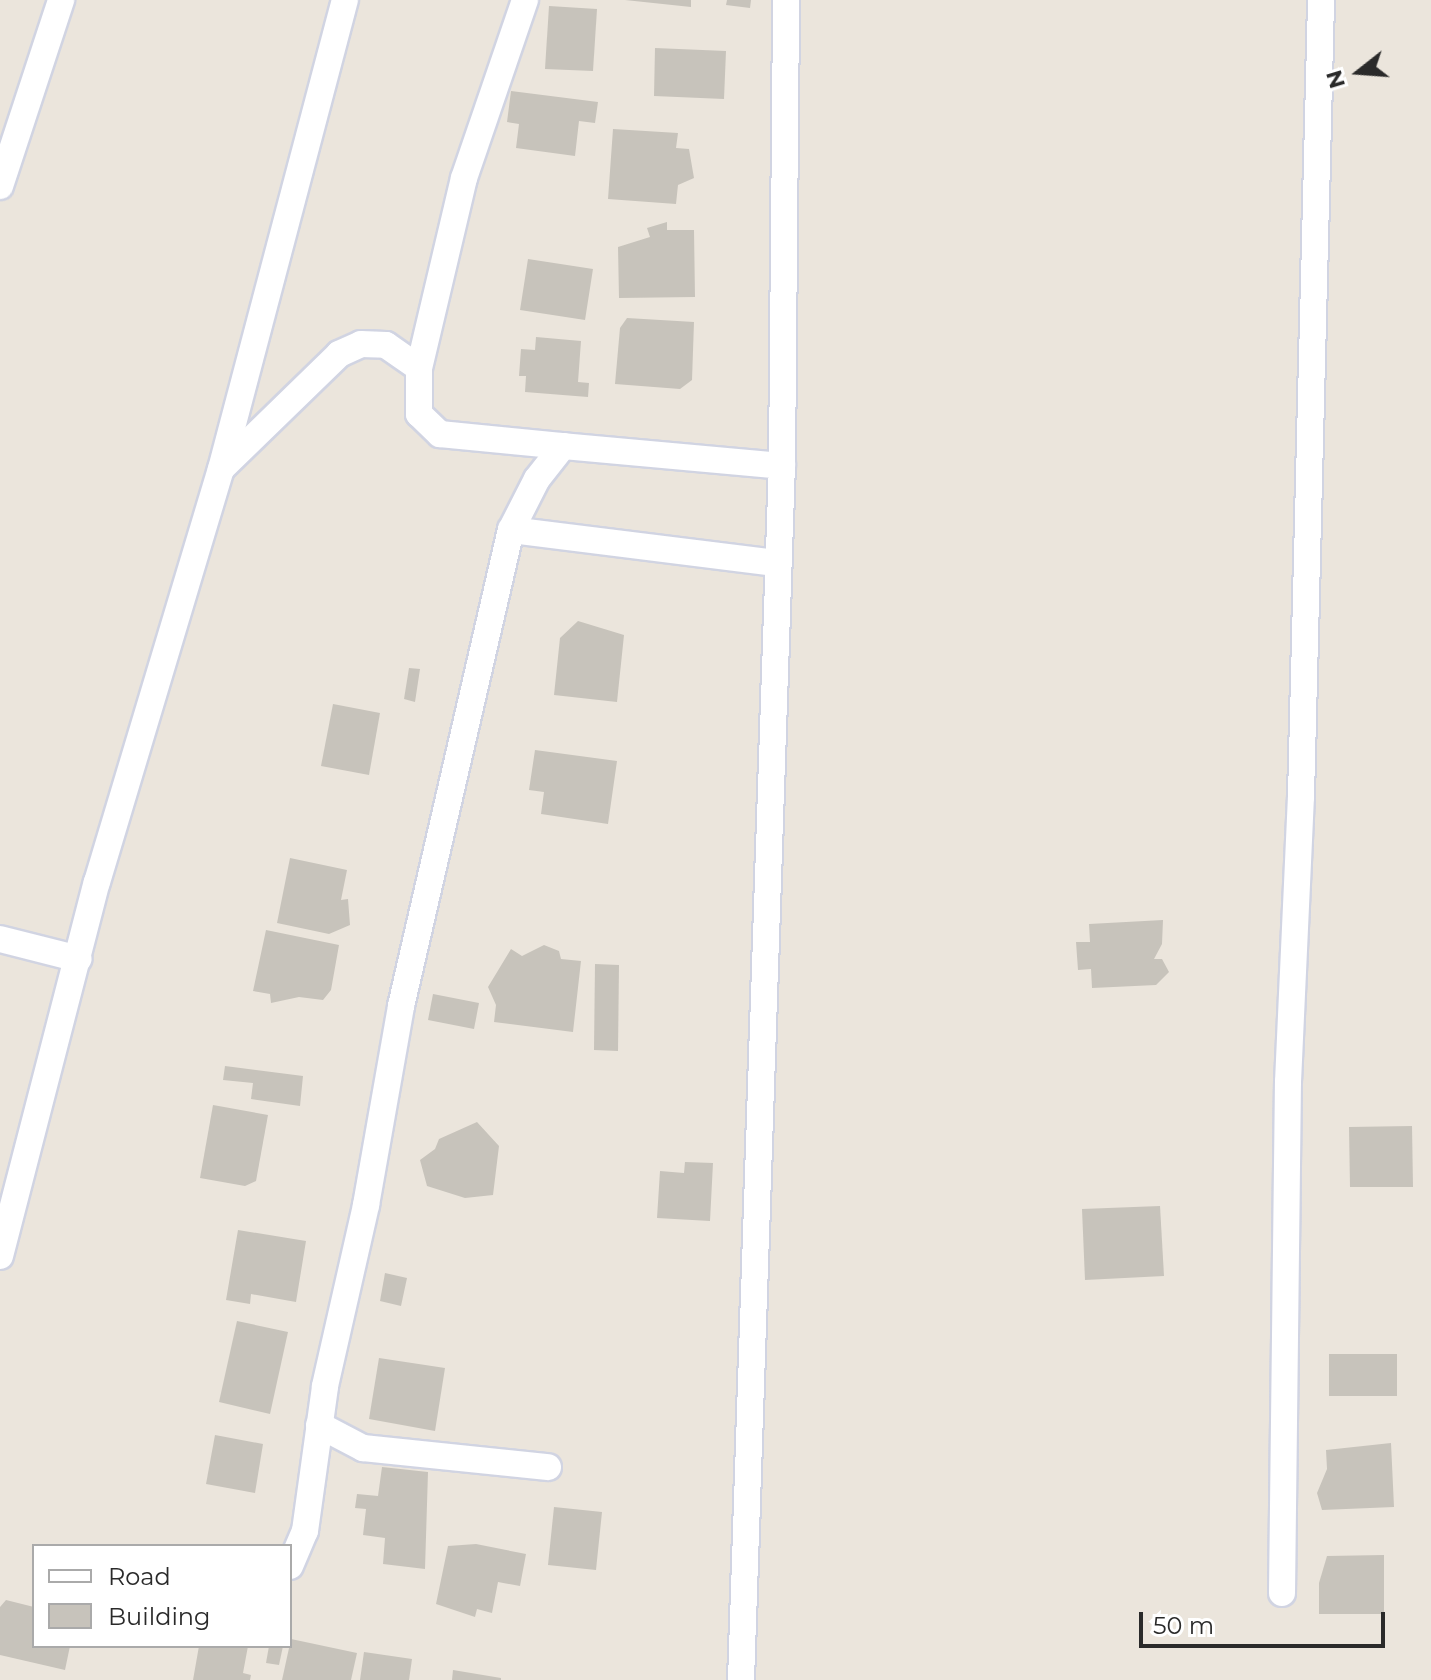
<!DOCTYPE html>
<style>
body{margin:0}
#map{position:relative;width:1431px;height:1680px;overflow:hidden;background:#ebe5dc;font-family:Montserrat,sans-serif}
div>[style]{position:absolute}
[style*='--x']{left:calc(var(--x)*1px);top:calc(var(--y)*1px);width:calc(var(--w)*1px);rotate:calc(var(--a)*1deg)}
.building>*{inset:0;background:#c7c3bb}
.roads{filter:drop-shadow(2px 0 #d1d4e2) drop-shadow(-2px 0 #d1d4e2) drop-shadow(0 2px #d1d4e2) drop-shadow(0 -2px #d1d4e2)}
.minor>*{height:26px;margin:-13px;padding:0 13px;transform-origin:13px;border-radius:13px;background:#fff}
span{translate:-50% -50%;white-space:nowrap;text-align:center;line-height:1.15;-webkit-text-stroke:7px #fff;paint-order:stroke}
.legend{position:absolute;left:32px;top:1544px;width:260px;height:104px;box-sizing:border-box;background:#fff;border:2px solid #aaa;margin:0;padding:10px 14px;list-style:none;font-size:24px;color:#2a2a2a}
.legend li{display:flex;align-items:center;gap:16px;height:40px}
.legend b{width:40px;border:2px solid #aaa}
.north{position:absolute;left:1319px;top:32px;width:80px;height:80px;-webkit-text-stroke:6px #fff;paint-order:stroke;rotate:253deg;font-size:22px;font-weight:700;line-height:32px;text-align:center;color:#2a2a2a}
.north::after{content:'';display:block;margin:auto;width:28px;height:36px;background:#2a2a2a;clip-path:polygon(50% 0,100% 100%,50% 72%,0 100%)}
.scale{position:absolute;left:1139px;top:1612px;width:246px;height:36px;box-sizing:border-box;border:4px solid #2a2a2a;border-top:0;padding-left:10px;font-size:24px;line-height:28px;white-space:nowrap;color:#2a2a2a;-webkit-text-stroke:6px #fff;paint-order:stroke}
</style>
<div id="map">
<div class="building">
<i style="clip-path:polygon(625px 0,691px 0,691px 7px)"></i>
<i style="clip-path:polygon(727px 0,751px 0,750px 8px,726px 5px)"></i>
<i style="clip-path:polygon(549px 6px,597px 9px,593px 71px,545px 69px)"></i>
<i style="clip-path:polygon(655px 48px,726px 51px,724px 99px,654px 96px)"></i>
<i style="clip-path:polygon(511px 91px,598px 102px,595px 123px,579px 121px,575px 156px,516px 148px,519px 124px,507px 122px)"></i>
<i style="clip-path:polygon(613px 129px,678px 133px,676px 148px,689px 149px,694px 178px,678px 185px,676px 204px,608px 199px)"></i>
<i style="clip-path:polygon(667px 222px,667px 230px,694px 230px,695px 297px,619px 298px,618px 247px,650px 237px,647px 228px)"></i>
<i style="clip-path:polygon(528px 259px,593px 269px,585px 320px,520px 310px)"></i>
<i style="clip-path:polygon(627px 318px,694px 322px,692px 380px,680px 389px,615px 384px,620px 328px)"></i>
<i style="clip-path:polygon(536px 337px,581px 341px,578px 382px,589px 383px,588px 397px,525px 392px,526px 376px,519px 376px,521px 349px,535px 350px)"></i>
<i style="clip-path:polygon(578px 621px,624px 635px,617px 702px,554px 695px,560px 638px)"></i>
<i style="clip-path:polygon(409px 668px,420px 669px,415px 702px,404px 699px)"></i>
<i style="clip-path:polygon(333px 704px,380px 713px,369px 775px,321px 766px)"></i>
<i style="clip-path:polygon(535px 750px,617px 761px,608px 824px,541px 814px,544px 792px,529px 790px)"></i>
<i style="clip-path:polygon(290px 858px,347px 870px,341px 900px,348px 899px,350px 925px,329px 934px,277px 923px)"></i>
<i style="clip-path:polygon(1163px 920px,1162px 944px,1154px 959px,1162px 959px,1169px 972px,1156px 985px,1092px 988px,1091px 969px,1078px 970px,1076px 942px,1090px 942px,1089px 924px)"></i>
<i style="clip-path:polygon(266px 930px,339px 945px,331px 990px,323px 1000px,299px 997px,271px 1003px,270px 994px,253px 991px)"></i>
<i style="clip-path:polygon(544px 945px,559px 951px,561px 959px,581px 961px,573px 1032px,494px 1022px,496px 1005px,488px 987px,508px 954px,511px 949px,522px 956px)"></i>
<i style="clip-path:polygon(595px 964px,619px 965px,618px 1051px,594px 1050px)"></i>
<i style="clip-path:polygon(433px 994px,479px 1003px,474px 1029px,428px 1020px)"></i>
<i style="clip-path:polygon(225px 1066px,303px 1076px,300px 1106px,251px 1099px,253px 1083px,223px 1080px)"></i>
<i style="clip-path:polygon(213px 1105px,268px 1115px,256px 1181px,245px 1186px,200px 1178px)"></i>
<i style="clip-path:polygon(477px 1122px,499px 1146px,493px 1195px,465px 1198px,427px 1186px,420px 1160px,435px 1149px,439px 1139px)"></i>
<i style="clip-path:polygon(1412px 1126px,1413px 1187px,1350px 1187px,1349px 1127px)"></i>
<i style="clip-path:polygon(685px 1162px,713px 1163px,710px 1221px,657px 1218px,660px 1171px,684px 1173px)"></i>
<i style="clip-path:polygon(1160px 1206px,1164px 1276px,1085px 1280px,1082px 1209px)"></i>
<i style="clip-path:polygon(238px 1230px,306px 1241px,296px 1302px,251px 1294px,250px 1304px,226px 1300px)"></i>
<i style="clip-path:polygon(385px 1273px,407px 1278px,401px 1306px,380px 1301px)"></i>
<i style="clip-path:polygon(237px 1321px,288px 1332px,270px 1414px,219px 1402px)"></i>
<i style="clip-path:polygon(1329px 1354px,1397px 1354px,1397px 1396px,1329px 1396px)"></i>
<i style="clip-path:polygon(379px 1358px,445px 1368px,435px 1431px,369px 1419px)"></i>
<i style="clip-path:polygon(215px 1435px,263px 1444px,255px 1493px,206px 1484px)"></i>
<i style="clip-path:polygon(1391px 1443px,1394px 1507px,1322px 1510px,1317px 1493px,1327px 1469px,1326px 1450px)"></i>
<i style="clip-path:polygon(382px 1467px,428px 1472px,425px 1569px,383px 1564px,385px 1538px,363px 1535px,366px 1509px,355px 1508px,357px 1494px,378px 1496px)"></i>
<i style="clip-path:polygon(554px 1507px,602px 1512px,596px 1570px,548px 1565px)"></i>
<i style="clip-path:polygon(476px 1544px,526px 1554px,520px 1586px,498px 1582px,492px 1613px,477px 1609px,475px 1617px,436px 1604px,448px 1546px)"></i>
<i style="clip-path:polygon(1384px 1555px,1384px 1614px,1319px 1614px,1319px 1583px,1327px 1556px)"></i>
<i style="clip-path:polygon(6px 1600px,34px 1607px,34px 1646px,70px 1646px,65px 1670px,0 1655px,0 1607px)"></i>
<i style="clip-path:polygon(291px 1639px,357px 1653px,351px 1680px,282px 1680px)"></i>
<i style="clip-path:polygon(199px 1646px,248px 1646px,243px 1673px,251px 1675px,250px 1680px,193px 1680px)"></i>
<i style="clip-path:polygon(269px 1646px,283px 1646px,279px 1665px,266px 1663px)"></i>
<i style="clip-path:polygon(364px 1652px,412px 1659px,409px 1680px,360px 1680px)"></i>
<i style="clip-path:polygon(453px 1670px,501px 1678px,501px 1680px,452px 1680px)"></i>
</div>
<div class="roads">
<div class="minor">
<i style="--x:525;--y:0;--w:188;--a:108.9"></i>
<i style="--x:464;--y:178;--w:195;--a:103.3"></i>
<i style="--x:419;--y:368;--w:46;--a:90"></i>
<i style="--x:419;--y:414;--w:29;--a:44"></i>
<i style="--x:440;--y:434;--w:124;--a:5.6"></i>
<i style="--x:0;--y:186;--w:196;--a:-71.8"></i>
<i style="--x:223;--y:467;--w:162;--a:-44.2"></i>
<i style="--x:339;--y:354;--w:24;--a:-24"></i>
<i style="--x:361;--y:344;--w:25;--a:2"></i>
<i style="--x:386;--y:345;--w:40;--a:34.9"></i>
<i style="--x:511;--y:530;--w:268;--a:7.1"></i>
<i style="--x:0;--y:939;--w:81;--a:14.2"></i>
<i style="--x:0;--y:1256;--w:386;--a:-75.5"></i>
<i style="--x:97;--y:882;--w:431;--a:-73.3"></i>
<i style="--x:221;--y:469;--w:485;--a:-75.2"></i>
<i style="--x:319;--y:1425;--w:50;--a:27.6"></i>
<i style="--x:363;--y:1448;--w:186;--a:5.9"></i>
<i style="--x:290;--y:1566;--w:38;--a:-67"></i>
<i style="--x:305;--y:1531;--w:146;--a:-82.1"></i>
<i style="--x:325;--y:1386;--w:186;--a:-77.2"></i>
<i style="--x:366;--y:1205;--w:202;--a:-80"></i>
<i style="--x:401;--y:1006;--w:489;--a:-77"></i>
<i style="--x:511;--y:530;--w:57;--a:-63"></i>
<i style="--x:537;--y:479;--w:42;--a:-51.8"></i>
<i style="--x:563;--y:446;--w:220;--a:5.2"></i>
<i style="--x:1282;--y:1593;--w:511;--a:-89.33"></i>
<i style="--x:1288;--y:1082;--w:285;--a:-87.4"></i>
<i style="--x:1301;--y:797;--w:797;--a:-88.56"></i>
<i style="--x:741;--y:1680;--w:1215;--a:-88.07"></i>
<i style="--x:782;--y:466;--w:466;--a:-89.5"></i>
</div>
</div>
<ul class="legend">
<li><b style="height:10px;background:#fff"></b>Road</li>
<li><b style="height:22px;background:#c7c3bb"></b>Building</li>
</ul>
<div class="north">N</div>
<div class="scale">50 m</div>
</div>
